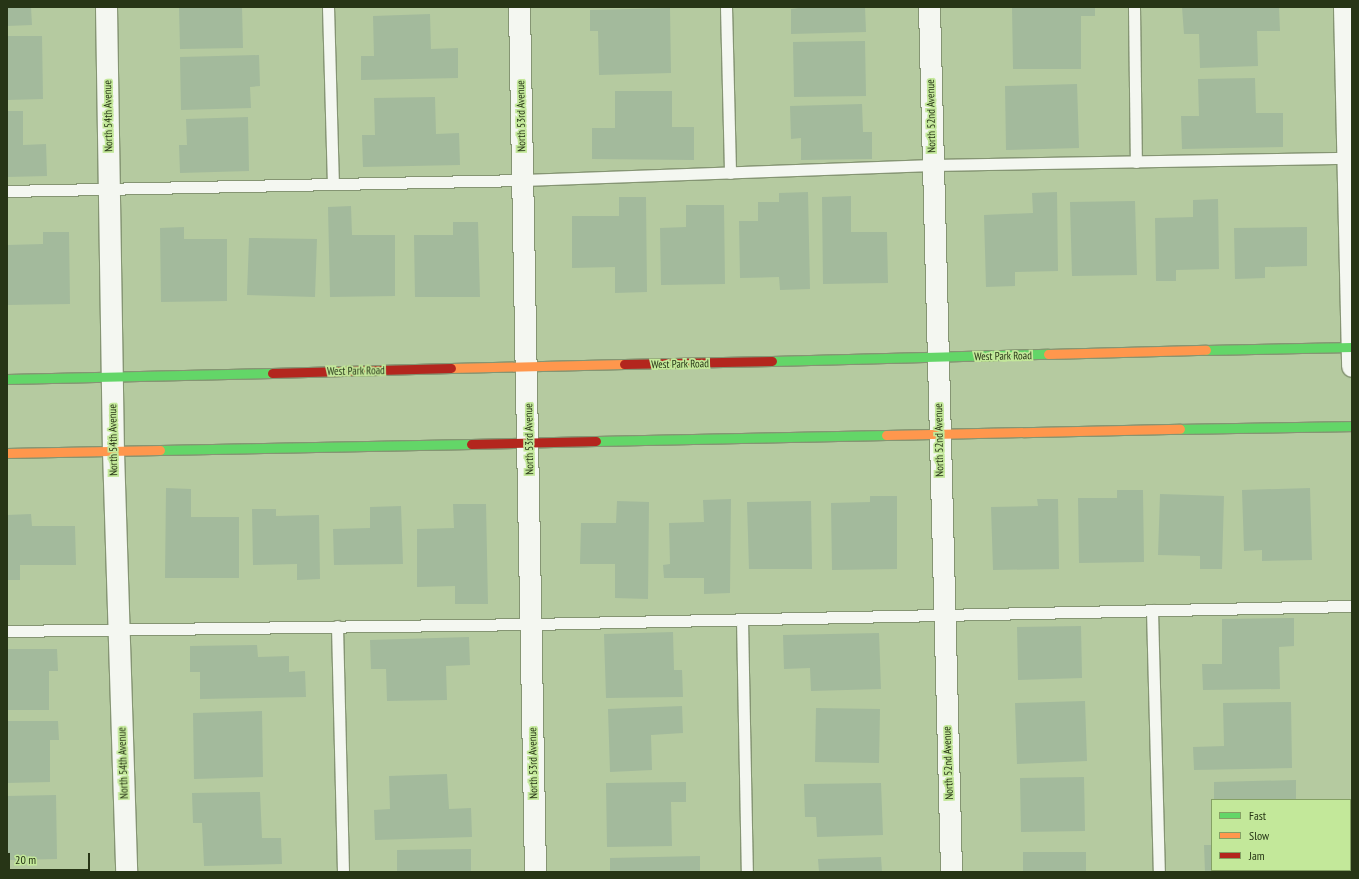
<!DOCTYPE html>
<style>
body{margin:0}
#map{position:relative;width:1359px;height:879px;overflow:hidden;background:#b5caa0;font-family:"PT Sans Narrow",sans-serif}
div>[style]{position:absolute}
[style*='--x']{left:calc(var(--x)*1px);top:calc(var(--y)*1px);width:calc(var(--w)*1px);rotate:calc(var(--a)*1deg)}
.building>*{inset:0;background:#a3ba9c}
.roads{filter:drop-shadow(1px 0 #859573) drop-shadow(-1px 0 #859573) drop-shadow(0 1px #859573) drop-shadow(0 -1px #859573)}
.lane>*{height:11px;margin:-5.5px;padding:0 5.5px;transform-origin:5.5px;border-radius:5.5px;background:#f4f7f1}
.street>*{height:21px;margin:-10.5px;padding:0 10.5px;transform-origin:10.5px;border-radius:10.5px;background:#f4f7f1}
.fast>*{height:9px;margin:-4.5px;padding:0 4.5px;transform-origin:4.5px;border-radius:4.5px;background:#63d668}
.slow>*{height:9px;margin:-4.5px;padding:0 4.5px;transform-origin:4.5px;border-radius:4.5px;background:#ff974d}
.jam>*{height:9px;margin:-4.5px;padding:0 4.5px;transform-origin:4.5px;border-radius:4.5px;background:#b3261e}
span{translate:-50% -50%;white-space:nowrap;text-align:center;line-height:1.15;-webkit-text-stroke:3.5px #c3e89a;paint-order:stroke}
.street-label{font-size:11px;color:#273516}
.frame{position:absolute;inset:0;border:8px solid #273516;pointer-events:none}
.legend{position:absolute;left:1211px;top:799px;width:140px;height:72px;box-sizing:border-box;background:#c3e89a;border:1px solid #85a065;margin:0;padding:5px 7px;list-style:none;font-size:12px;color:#273516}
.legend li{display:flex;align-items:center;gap:8px;height:20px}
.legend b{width:20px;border:1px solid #85a065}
.scale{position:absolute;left:8px;top:853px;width:82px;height:18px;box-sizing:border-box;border:2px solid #273516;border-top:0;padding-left:5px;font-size:12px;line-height:14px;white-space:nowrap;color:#273516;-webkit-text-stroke:3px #c3e89a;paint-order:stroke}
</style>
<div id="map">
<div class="building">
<i style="clip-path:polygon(7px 7px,31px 7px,32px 25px,7px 26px)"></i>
<i style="clip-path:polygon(179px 7px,242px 7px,243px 48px,180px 49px)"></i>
<i style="clip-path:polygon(806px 7px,865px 7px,866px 32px,791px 34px,791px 9px)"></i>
<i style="clip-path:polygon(1012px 7px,1095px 7px,1095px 16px,1081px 16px,1081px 69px,1013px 69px)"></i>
<i style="clip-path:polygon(1182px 7px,1279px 7px,1280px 31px,1257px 31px,1258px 66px,1200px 68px,1199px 34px,1184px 34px)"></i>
<i style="clip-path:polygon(670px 8px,671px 73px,599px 75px,598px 31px,590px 31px,590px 10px)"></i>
<i style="clip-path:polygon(430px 14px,431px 49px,458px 48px,458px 78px,361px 80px,361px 56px,374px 56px,373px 16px)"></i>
<i style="clip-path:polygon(7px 36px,42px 36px,43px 99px,7px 100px)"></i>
<i style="clip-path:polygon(865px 41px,866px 96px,794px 97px,793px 42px)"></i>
<i style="clip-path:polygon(259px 55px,260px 86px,250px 87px,251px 108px,181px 110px,180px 57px)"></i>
<i style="clip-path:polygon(1255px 78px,1256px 113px,1283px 113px,1283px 147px,1182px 149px,1181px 116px,1199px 116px,1198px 79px)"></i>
<i style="clip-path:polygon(1077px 84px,1079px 148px,1006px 150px,1005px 86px)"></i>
<i style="clip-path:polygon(615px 91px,672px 91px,672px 127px,694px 127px,694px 160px,592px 159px,592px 128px,615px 128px)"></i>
<i style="clip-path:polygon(435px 97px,436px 134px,459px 133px,460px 165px,363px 167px,362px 135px,375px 135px,374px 98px)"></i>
<i style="clip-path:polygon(862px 104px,863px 132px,872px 132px,872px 159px,801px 160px,801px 138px,791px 139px,790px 106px)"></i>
<i style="clip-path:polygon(7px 111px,23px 111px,23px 145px,46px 144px,47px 176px,7px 177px)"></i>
<i style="clip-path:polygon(248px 117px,249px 171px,180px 173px,179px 145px,187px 145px,186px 119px)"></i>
<i style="clip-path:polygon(808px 192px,810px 289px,780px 290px,779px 277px,740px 278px,739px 221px,758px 221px,758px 202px,779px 202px,779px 193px)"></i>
<i style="clip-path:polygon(1057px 192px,1058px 271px,1015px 272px,1015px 286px,986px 287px,984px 215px,1033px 213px,1032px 193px)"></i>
<i style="clip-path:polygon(851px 196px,851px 232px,887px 232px,888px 283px,823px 284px,822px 197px)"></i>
<i style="clip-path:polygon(619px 197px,646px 197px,647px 292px,615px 293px,615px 267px,572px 268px,572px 216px,619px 216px)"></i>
<i style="clip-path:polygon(1218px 199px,1219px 269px,1176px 270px,1176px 281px,1156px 281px,1155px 218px,1193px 217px,1193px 200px)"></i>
<i style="clip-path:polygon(1135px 201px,1137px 275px,1072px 276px,1070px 202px)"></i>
<i style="clip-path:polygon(686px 205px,724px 205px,725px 284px,661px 285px,660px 228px,686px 227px)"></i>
<i style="clip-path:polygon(351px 206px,352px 235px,395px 235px,395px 296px,330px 297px,328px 207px)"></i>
<i style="clip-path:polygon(453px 222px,478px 222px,480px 297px,415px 297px,414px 235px,453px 235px)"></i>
<i style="clip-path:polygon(184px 227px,184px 239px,227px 239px,227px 301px,161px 302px,160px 228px)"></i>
<i style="clip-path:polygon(1307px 227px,1307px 266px,1265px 267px,1265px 278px,1235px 279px,1234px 228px)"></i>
<i style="clip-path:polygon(43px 232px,69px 232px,70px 304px,7px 305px,7px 245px,43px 244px)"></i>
<i style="clip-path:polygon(249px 238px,317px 239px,315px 297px,247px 295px)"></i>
<i style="clip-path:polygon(166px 488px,191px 489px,191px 517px,239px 517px,239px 578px,165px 578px)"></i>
<i style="clip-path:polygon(1310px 488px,1312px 560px,1262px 561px,1262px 550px,1244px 551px,1242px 490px)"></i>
<i style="clip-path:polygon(1117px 490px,1143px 490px,1144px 562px,1079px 563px,1078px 498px,1117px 498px)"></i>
<i style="clip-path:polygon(1160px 494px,1224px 496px,1222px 569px,1200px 569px,1200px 556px,1158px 555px)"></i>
<i style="clip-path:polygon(870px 496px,897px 496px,897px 569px,832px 570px,831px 503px,870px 502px)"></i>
<i style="clip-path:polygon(731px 499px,730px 593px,704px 594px,704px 578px,664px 578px,663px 565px,670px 564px,669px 523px,704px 522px,703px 500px)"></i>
<i style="clip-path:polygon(1037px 499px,1058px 499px,1059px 569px,993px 570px,991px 507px,1038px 506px)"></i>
<i style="clip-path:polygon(617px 501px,649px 502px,648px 599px,615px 598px,615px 564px,580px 564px,581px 523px,616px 523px)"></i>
<i style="clip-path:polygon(811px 501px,812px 569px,749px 569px,747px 502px)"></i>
<i style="clip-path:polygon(453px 504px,486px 504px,488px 604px,455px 604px,455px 586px,417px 587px,417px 529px,454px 528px)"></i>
<i style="clip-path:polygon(401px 506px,403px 564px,334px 565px,333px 529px,370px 528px,370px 507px)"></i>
<i style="clip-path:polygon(252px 509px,276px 509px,276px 516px,319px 515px,320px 579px,297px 580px,297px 564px,253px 565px)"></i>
<i style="clip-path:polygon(31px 514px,32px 526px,75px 526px,76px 565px,20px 565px,20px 580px,7px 580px,7px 515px)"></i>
<i style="clip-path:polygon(1294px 618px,1294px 646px,1279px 647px,1280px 689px,1203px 690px,1202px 664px,1222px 664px,1222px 619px)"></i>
<i style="clip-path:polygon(1081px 626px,1082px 678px,1018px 680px,1017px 627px)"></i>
<i style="clip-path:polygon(673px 632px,674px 670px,682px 670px,683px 697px,606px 698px,604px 634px)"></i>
<i style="clip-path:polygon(879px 633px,881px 689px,811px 691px,810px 668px,784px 669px,783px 635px)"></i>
<i style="clip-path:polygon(469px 637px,470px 665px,446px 666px,447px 700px,387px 701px,386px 669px,371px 669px,370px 640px)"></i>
<i style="clip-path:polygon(257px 645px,258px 657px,289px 656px,289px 672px,305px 671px,306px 697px,200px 699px,200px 672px,190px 672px,190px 646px)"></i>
<i style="clip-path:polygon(7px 649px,57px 649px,58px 671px,49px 671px,49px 710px,7px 710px)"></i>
<i style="clip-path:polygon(1085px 701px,1087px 761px,1017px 764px,1015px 703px)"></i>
<i style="clip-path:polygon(1291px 702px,1292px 768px,1194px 770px,1193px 747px,1224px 746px,1223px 703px)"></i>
<i style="clip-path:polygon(682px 706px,683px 733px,651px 735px,652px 770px,610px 772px,608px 709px)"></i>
<i style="clip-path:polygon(816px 708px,880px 709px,879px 763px,815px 762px)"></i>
<i style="clip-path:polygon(262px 711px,263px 777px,194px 779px,193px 713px)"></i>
<i style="clip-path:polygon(7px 721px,58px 721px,59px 740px,50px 740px,50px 782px,7px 783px)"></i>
<i style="clip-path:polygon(447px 774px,449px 809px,471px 808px,472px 837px,375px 840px,374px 810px,390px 809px,389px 776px)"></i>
<i style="clip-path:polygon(1084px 777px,1085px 831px,1021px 832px,1020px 778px)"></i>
<i style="clip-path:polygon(1296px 780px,1296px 800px,1214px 800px,1214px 782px)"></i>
<i style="clip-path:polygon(686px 782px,686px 802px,671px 802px,672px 846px,607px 847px,606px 783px)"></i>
<i style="clip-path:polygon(881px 783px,883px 835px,817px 837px,816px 817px,805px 817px,804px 784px)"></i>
<i style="clip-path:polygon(260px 792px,262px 838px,281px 838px,282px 864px,204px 866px,202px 823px,193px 823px,192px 793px)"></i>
<i style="clip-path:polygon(56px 795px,57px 859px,7px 860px,7px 796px)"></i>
<i style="clip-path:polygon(1204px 845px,1212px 845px,1212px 870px,1274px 872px,1205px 872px)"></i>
<i style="clip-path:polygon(471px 849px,471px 872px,397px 872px,397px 850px)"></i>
<i style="clip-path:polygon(1023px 852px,1086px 852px,1086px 872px,1023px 872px)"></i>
<i style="clip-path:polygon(700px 856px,700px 872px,610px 872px,610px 858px)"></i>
<i style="clip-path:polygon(881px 857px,882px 872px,819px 872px,818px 859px)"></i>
</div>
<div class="roads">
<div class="lane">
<i style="--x:328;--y:7;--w:177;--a:88.4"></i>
<i style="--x:726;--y:7;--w:166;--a:88.6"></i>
<i style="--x:1134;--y:7;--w:155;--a:89.3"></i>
<i style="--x:7;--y:191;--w:516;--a:-1.22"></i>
<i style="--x:523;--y:180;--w:410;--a:-2.1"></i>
<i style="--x:933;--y:165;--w:418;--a:-1"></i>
<i style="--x:1152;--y:610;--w:262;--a:88.5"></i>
<i style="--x:742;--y:619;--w:253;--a:88.9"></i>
<i style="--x:337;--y:626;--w:246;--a:88.6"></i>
<i style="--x:7;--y:631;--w:525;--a:-0.76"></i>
<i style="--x:532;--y:624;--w:820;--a:-1.26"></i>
</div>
<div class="street">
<i style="--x:106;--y:7;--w:444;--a:89.1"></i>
<i style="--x:113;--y:451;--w:421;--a:88.2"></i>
<i style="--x:519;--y:7;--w:865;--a:88.94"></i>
<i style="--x:929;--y:7;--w:865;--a:88.54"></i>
<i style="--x:1344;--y:7;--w:359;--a:88.7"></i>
</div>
<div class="fast">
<i style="--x:1206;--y:350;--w:146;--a:-1.2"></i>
<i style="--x:772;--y:361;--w:276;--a:-1.5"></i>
<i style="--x:7;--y:379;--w:265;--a:-1.3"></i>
<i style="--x:1180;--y:429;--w:172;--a:-1"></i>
<i style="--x:596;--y:441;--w:290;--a:-1.2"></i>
<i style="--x:160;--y:450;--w:311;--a:-1.1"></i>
</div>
<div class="slow">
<i style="--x:1048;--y:354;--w:158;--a:-1.5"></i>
<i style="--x:451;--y:368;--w:173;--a:-1.3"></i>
<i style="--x:886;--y:435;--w:294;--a:-1.2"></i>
<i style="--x:7;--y:453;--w:153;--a:-1.1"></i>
</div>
<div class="jam">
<i style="--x:624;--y:364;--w:148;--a:-1.2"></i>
<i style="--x:272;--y:373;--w:179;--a:-1.6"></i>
<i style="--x:471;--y:444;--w:125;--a:-1.4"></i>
</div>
</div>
<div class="street-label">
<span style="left:108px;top:116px;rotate:-91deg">North 54th Avenue</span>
<span style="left:521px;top:116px;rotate:-91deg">North 53rd Avenue</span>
<span style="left:931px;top:116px;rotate:-91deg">North 52nd Avenue</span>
<span style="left:1003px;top:356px;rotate:-1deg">West Park Road</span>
<span style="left:680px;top:364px;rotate:-1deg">West Park Road</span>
<span style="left:356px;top:371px;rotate:-1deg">West Park Road</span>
<span style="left:529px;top:439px;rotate:-91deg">North 53rd Avenue</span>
<span style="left:113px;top:440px;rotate:-91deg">North 54th Avenue</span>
<span style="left:939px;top:440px;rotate:-91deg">North 52nd Avenue</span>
<span style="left:123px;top:763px;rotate:-92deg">North 54th Avenue</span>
<span style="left:533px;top:763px;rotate:-91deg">North 53rd Avenue</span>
<span style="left:948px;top:763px;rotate:-92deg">North 52nd Avenue</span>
</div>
<div class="frame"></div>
<ul class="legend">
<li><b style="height:5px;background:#63d668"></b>Fast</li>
<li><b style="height:5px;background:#ff974d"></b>Slow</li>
<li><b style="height:5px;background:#b3261e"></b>Jam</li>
</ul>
<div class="scale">20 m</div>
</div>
